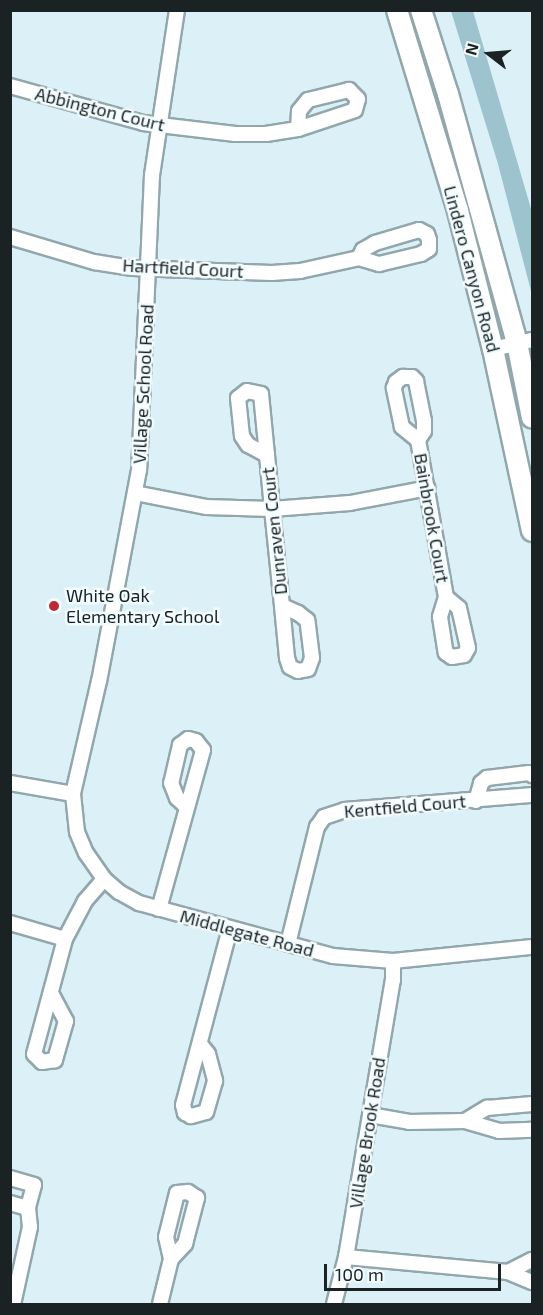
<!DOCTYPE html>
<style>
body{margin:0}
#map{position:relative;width:543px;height:1315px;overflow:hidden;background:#dbf1f7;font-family:"Exo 2",sans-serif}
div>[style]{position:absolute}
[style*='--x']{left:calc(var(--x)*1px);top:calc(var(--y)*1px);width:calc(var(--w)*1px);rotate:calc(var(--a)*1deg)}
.water>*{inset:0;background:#9dc4ce}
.roads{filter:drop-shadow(2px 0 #92a7ac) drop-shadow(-2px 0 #92a7ac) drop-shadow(0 2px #92a7ac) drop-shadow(0 -2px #92a7ac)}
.street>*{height:14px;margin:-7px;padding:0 7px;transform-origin:7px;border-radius:7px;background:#fff}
.secondary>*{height:20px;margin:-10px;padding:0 10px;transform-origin:10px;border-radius:10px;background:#fff}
.dots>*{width:16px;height:16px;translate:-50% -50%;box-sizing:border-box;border:3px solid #f3fcfe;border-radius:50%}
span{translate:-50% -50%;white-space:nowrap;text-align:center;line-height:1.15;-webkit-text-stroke:5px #f3fcfe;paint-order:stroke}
.street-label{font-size:18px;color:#1a2224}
.poi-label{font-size:18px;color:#1a2224}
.left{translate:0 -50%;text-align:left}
.frame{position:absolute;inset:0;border:12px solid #1a2224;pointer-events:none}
.north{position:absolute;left:459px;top:24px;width:60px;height:60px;-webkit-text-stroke:4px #f3fcfe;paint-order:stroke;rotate:286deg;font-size:16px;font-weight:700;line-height:24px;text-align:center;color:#1a2224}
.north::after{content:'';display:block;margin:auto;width:21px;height:27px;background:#1a2224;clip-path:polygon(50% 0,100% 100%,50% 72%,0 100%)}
.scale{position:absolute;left:324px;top:1264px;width:177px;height:27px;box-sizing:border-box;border:3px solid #1a2224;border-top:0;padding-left:8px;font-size:18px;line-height:21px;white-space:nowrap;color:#1a2224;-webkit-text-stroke:4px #f3fcfe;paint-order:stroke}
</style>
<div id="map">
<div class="water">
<i style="clip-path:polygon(451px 11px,473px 11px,532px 212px,532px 295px,498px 164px)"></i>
</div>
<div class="roads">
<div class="street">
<i style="--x:177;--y:10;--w:167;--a:98.6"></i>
<i style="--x:152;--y:175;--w:295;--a:92.5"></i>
<i style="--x:139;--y:470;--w:215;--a:100.7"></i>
<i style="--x:99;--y:681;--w:116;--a:103"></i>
<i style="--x:73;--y:794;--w:38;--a:84"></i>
<i style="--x:77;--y:832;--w:23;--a:67"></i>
<i style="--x:86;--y:853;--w:32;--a:55"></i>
<i style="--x:104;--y:879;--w:20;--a:41"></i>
<i style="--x:119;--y:892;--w:23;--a:29"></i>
<i style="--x:139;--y:903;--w:201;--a:15.3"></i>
<i style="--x:333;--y:956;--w:60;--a:4.8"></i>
<i style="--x:393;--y:961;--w:140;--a:-5.8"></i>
<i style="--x:10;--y:86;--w:138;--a:15.5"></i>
<i style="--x:143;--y:123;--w:93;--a:6.8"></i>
<i style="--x:235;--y:134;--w:31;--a:0"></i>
<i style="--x:266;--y:134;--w:32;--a:-9"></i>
<i style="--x:298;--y:129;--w:60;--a:-18.4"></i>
<i style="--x:355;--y:110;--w:11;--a:-75"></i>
<i style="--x:358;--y:99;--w:13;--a:-135"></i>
<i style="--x:349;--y:90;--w:42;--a:166.3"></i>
<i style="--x:308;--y:100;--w:14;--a:129"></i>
<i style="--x:299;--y:111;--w:18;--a:93"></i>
<i style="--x:10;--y:237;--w:88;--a:16.6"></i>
<i style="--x:94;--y:262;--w:39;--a:9"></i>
<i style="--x:133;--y:268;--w:139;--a:2.1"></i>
<i style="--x:272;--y:273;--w:28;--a:-4"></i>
<i style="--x:300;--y:271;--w:60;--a:-12.4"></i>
<i style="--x:359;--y:258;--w:21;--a:17"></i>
<i style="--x:379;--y:264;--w:43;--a:-13.4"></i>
<i style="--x:421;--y:254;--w:9;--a:-32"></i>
<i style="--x:429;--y:249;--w:9;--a:-90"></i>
<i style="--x:429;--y:240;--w:6;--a:-108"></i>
<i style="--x:427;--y:234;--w:9;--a:-153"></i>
<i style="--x:419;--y:230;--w:46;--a:163.5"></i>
<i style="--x:375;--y:243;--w:14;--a:150"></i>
<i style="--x:363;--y:250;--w:9;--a:117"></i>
<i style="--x:493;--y:349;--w:40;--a:-13"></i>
<i style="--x:418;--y:440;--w:21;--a:-141"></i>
<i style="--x:402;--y:427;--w:40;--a:-102"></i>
<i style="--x:394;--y:388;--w:6;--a:-72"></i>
<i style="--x:396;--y:382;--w:9;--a:-36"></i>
<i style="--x:403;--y:377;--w:9;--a:0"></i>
<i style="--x:412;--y:377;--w:6;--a:45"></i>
<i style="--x:416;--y:381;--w:41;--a:78.7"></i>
<i style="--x:424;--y:421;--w:10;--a:90"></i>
<i style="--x:424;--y:431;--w:11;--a:124"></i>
<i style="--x:418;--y:440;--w:159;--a:79.9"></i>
<i style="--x:446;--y:597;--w:21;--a:107"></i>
<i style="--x:440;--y:617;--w:36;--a:81"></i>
<i style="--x:446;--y:653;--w:7;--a:34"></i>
<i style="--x:452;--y:657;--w:12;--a:-9"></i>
<i style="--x:464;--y:655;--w:8;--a:-60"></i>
<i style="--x:468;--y:648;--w:41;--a:-102.7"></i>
<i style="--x:459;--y:608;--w:17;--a:-140"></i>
<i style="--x:267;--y:455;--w:21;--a:-152"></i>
<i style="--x:248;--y:445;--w:11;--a:-124"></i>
<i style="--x:242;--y:436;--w:38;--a:-96"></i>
<i style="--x:238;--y:398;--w:11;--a:-38"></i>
<i style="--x:247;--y:391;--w:14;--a:12"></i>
<i style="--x:261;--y:394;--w:61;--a:84.4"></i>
<i style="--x:267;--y:455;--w:54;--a:84.7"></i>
<i style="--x:272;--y:509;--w:98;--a:84.1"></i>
<i style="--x:282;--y:606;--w:52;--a:84.5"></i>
<i style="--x:287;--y:658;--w:9;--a:72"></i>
<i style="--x:290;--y:667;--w:9;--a:27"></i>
<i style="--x:298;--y:671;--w:10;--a:-11"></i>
<i style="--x:308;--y:669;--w:12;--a:-70"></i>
<i style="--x:312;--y:658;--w:38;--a:-97"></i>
<i style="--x:307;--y:620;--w:11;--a:-142"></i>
<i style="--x:298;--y:613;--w:17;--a:-156"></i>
<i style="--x:135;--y:493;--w:72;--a:11.2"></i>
<i style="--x:206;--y:507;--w:66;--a:1.7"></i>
<i style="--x:272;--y:509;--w:78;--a:-4.4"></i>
<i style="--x:350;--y:503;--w:79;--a:-10.9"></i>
<i style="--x:10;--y:783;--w:64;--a:9.9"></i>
<i style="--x:476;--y:801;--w:19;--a:-74"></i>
<i style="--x:481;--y:783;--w:8;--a:-40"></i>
<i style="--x:487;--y:778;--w:42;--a:-6.8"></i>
<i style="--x:529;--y:773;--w:4;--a:34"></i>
<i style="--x:159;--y:909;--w:165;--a:-74.5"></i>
<i style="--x:203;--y:750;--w:11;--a:-128"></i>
<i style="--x:196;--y:741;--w:8;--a:-166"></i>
<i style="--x:188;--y:739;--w:10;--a:143"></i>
<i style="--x:180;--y:745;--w:39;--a:103"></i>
<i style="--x:171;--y:783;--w:16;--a:68"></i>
<i style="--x:177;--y:798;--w:13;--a:42"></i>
<i style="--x:10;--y:923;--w:57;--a:16.2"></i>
<i style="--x:288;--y:944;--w:121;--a:-76.1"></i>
<i style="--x:317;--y:827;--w:12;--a:-55"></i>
<i style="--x:324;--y:817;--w:22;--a:-18"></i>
<i style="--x:345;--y:810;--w:188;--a:-4.6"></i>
<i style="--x:51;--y:993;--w:32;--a:62"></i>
<i style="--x:66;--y:1021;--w:41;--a:105.8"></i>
<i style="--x:55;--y:1060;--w:13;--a:171"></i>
<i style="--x:42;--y:1062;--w:11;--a:-135"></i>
<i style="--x:34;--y:1054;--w:119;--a:-74.9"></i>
<i style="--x:65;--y:939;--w:43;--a:-62.2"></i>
<i style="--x:85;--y:901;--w:29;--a:-49"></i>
<i style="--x:200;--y:1044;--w:13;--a:51"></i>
<i style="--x:208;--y:1054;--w:28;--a:75"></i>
<i style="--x:215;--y:1081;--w:32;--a:106"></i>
<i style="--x:206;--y:1112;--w:16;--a:165"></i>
<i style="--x:191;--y:1116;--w:7;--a:-153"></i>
<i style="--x:185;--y:1113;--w:8;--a:-104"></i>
<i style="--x:183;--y:1105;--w:183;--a:-75.1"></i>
<i style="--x:370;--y:1115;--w:40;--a:10"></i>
<i style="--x:409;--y:1122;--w:56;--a:-1"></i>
<i style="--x:465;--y:1121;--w:35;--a:16"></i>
<i style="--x:499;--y:1131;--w:33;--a:-2"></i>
<i style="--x:465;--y:1121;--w:26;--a:-31"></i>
<i style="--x:487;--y:1108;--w:45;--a:-5.1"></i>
<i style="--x:10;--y:1178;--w:25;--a:16"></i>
<i style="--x:34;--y:1185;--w:24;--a:105"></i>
<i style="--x:28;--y:1208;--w:19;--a:84"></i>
<i style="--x:30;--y:1227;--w:79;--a:102.4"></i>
<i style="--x:10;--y:1203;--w:19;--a:16"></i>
<i style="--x:346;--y:1257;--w:163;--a:5.3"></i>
<i style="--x:508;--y:1272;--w:26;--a:23"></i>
<i style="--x:508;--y:1272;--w:27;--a:-27"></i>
<i style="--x:160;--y:1304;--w:46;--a:-76.3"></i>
<i style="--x:171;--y:1259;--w:21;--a:-47"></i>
<i style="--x:185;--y:1244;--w:48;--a:-75.4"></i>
<i style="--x:197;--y:1198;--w:11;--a:-146"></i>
<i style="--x:188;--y:1192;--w:11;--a:175"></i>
<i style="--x:177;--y:1193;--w:45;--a:104"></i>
<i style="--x:166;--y:1237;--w:23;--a:77"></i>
<i style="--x:334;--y:1304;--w:49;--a:-75.7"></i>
<i style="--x:346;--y:1257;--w:281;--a:-80.4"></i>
<i style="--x:393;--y:980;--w:19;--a:-90"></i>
</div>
<div class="secondary">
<i style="--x:397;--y:10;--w:210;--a:73.1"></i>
<i style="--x:458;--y:211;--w:142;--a:75.8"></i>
<i style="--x:493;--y:349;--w:186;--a:77.9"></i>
<i style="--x:421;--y:10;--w:88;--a:72.2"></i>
<i style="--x:448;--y:94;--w:258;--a:74.5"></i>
<i style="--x:517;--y:343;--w:76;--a:78.7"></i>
</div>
</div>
<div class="dots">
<i style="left:54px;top:606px;background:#bb2a35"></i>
</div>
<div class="street-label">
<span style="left:100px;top:109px;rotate:14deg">Abbington Court</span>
<span style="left:183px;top:268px;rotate:3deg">Hartfield Court</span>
<span style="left:472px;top:269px;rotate:75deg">Lindero Canyon Road</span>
<span style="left:143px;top:384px;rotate:-87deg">Village School Road</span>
<span style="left:432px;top:518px;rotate:80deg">Bainbrook Court</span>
<span style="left:274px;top:531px;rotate:-96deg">Dunraven Court</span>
<span style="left:405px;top:806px;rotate:-5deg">Kentfield Court</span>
<span style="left:247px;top:933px;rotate:15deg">Middlegate Road</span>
<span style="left:367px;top:1133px;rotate:-81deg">Village Brook Road</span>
</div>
<div class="poi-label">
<span class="left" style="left:66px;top:606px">White Oak<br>Elementary School</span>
</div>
<div class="frame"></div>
<div class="north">N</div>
<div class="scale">100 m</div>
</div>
